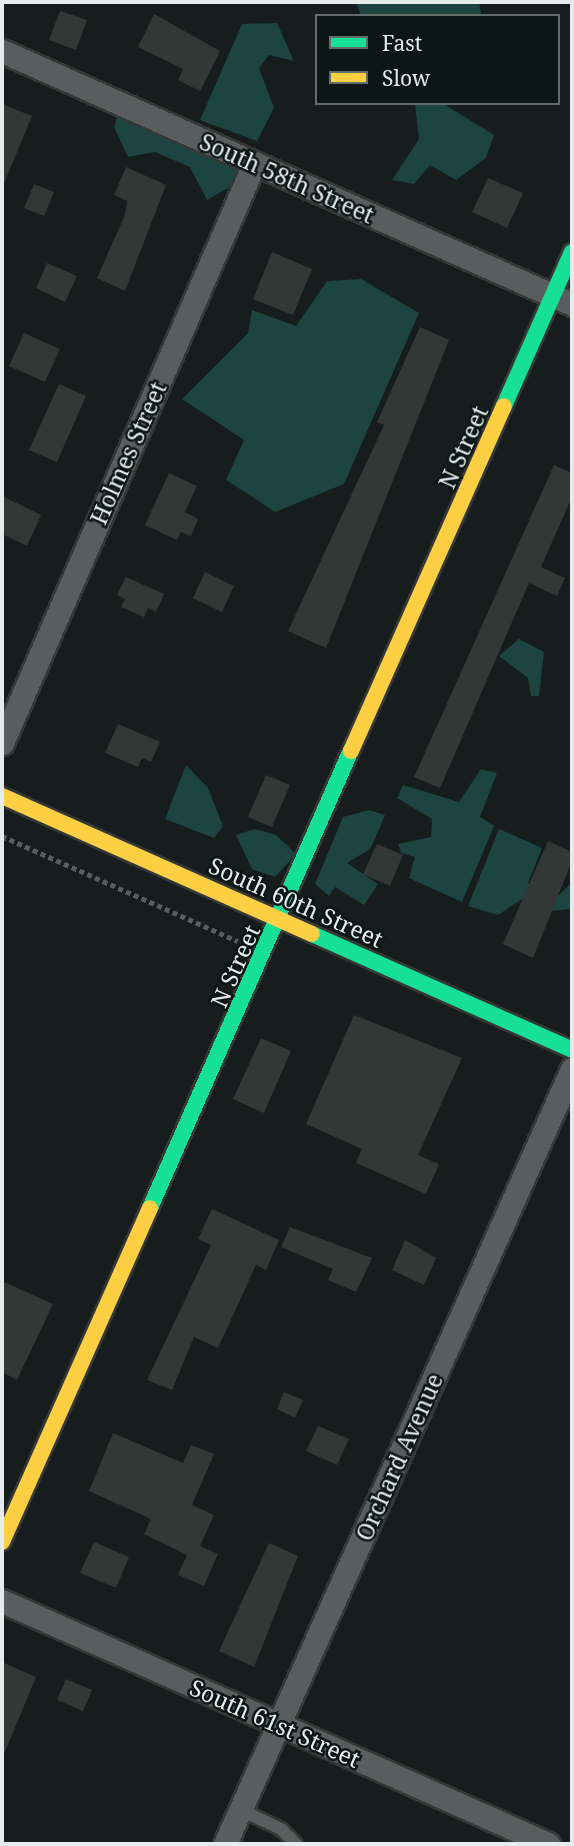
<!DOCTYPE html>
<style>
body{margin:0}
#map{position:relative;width:574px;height:1846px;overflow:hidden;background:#171c1c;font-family:"Noto Serif",serif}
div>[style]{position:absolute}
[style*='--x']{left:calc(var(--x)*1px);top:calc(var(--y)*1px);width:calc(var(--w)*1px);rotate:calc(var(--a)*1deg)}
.green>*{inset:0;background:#1c4541}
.building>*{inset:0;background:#333837}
.path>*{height:4.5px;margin-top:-2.25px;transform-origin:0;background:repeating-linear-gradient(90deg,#595d5d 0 5px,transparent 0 8.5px)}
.roads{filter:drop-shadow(2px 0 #343837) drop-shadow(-2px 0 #343837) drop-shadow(0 2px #343837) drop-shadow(0 -2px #343837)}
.lane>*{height:12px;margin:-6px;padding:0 6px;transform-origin:6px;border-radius:6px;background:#595d5d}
.street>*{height:23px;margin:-11.5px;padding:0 11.5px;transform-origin:11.5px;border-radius:11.5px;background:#595d5d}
.fast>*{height:16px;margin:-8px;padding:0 8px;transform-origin:8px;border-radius:8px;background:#16e098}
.slow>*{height:16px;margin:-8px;padding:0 8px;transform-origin:8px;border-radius:8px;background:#ffcf43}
span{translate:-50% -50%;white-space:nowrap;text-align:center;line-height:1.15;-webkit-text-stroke:5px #0b1615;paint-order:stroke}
.street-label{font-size:23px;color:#e5eceb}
.frame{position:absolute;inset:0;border:4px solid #e5eceb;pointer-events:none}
.legend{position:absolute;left:315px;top:14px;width:245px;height:91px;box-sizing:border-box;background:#0b1615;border:2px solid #626c6b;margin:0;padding:9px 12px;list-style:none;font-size:21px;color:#e5eceb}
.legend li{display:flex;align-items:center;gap:14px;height:35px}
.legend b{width:35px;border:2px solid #626c6b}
</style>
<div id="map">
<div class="green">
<i style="clip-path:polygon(356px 2px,479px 2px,481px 14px,361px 16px)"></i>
<i style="clip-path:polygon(277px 23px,294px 61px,269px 55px,259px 68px,274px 108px,257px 141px,200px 120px,242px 24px)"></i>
<i style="clip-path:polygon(415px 103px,442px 103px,494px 135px,486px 158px,456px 180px,430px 165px,414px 184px,392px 180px,419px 139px)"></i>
<i style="clip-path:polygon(121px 107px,237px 158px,239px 182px,207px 200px,190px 167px,155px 152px,128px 157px,114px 127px)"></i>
<i style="clip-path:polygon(361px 279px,419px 313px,344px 484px,275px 512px,226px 480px,244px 440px,182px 399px,248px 333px,252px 310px,296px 326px,327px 281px)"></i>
<i style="clip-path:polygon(519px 639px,544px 652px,539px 696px,531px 696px,528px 678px,499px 656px)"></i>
<i style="clip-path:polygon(186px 765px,208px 788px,223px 826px,214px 838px,165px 819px)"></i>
<i style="clip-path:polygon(481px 769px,497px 773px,480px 817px,494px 826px,462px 902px,409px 878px,415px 857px,401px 853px,398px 844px,431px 837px,432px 819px,397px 798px,403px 785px,459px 802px)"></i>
<i style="clip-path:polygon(369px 810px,385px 815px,378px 832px,370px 849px,347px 863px,378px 884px,364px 905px,335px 887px,329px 896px,315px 884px,343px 817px)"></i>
<i style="clip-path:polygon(255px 829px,276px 835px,296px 854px,275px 877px,252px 869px,236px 835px)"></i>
<i style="clip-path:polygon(499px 829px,542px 848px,528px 883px,559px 895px,572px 882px,572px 909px,551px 911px,522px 899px,498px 915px,468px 906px)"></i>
</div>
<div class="building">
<i style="clip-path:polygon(60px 11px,87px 20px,76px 50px,49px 40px)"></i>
<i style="clip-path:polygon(154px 14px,220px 51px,200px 91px,178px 80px,183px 69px,138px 47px)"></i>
<i style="clip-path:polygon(2px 104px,32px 116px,2px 188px)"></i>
<i style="clip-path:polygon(126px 167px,166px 185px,125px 291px,97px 278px,125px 215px,127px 201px,114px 195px)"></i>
<i style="clip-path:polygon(488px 178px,523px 193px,507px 228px,472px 212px)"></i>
<i style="clip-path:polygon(34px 184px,54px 192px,44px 216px,24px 208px)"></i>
<i style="clip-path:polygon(272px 252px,312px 269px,293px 315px,253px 299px)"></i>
<i style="clip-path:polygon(47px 263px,77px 276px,65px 302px,36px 288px)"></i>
<i style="clip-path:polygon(420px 327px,449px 340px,326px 648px,288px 631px,384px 425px,377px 422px)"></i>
<i style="clip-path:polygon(24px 333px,60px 349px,45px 382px,9px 366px)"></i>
<i style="clip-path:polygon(59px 384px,86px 396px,57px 462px,29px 450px)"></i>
<i style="clip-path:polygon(554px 465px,572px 473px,572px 497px,541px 567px,565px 578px,557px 596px,529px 583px,440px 788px,414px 777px)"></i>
<i style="clip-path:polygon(169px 473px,197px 486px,185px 512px,198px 519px,191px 536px,181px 532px,177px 540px,145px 525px)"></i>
<i style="clip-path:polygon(2px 496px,41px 515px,27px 546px,2px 534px)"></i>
<i style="clip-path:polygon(205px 572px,234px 586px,222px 612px,193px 598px)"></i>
<i style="clip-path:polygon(126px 577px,164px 594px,156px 612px,148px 608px,144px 617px,121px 607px,125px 599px,117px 595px)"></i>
<i style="clip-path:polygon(118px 724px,160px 742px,151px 762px,142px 758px,138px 767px,105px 753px)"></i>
<i style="clip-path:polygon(266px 775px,290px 785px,272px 827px,248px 817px)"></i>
<i style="clip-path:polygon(548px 841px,572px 852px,572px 861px,533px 958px,503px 944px)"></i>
<i style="clip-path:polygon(377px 844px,403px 855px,390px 886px,363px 874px)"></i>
<i style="clip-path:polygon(354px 1015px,462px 1058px,418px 1155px,439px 1164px,426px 1194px,356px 1163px,362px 1149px,306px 1124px)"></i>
<i style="clip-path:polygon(261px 1038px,291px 1051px,264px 1113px,233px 1099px)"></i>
<i style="clip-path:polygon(212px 1209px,279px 1240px,266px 1270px,256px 1265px,218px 1348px,194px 1337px,172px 1390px,147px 1380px,211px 1245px,198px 1239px)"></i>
<i style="clip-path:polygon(290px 1227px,372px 1258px,356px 1292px,328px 1280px,333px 1269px,281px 1247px)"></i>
<i style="clip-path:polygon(405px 1240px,436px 1258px,424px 1285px,392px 1270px)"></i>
<i style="clip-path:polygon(2px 1281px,53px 1304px,17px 1380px,2px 1372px)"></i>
<i style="clip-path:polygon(284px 1392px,303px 1400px,295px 1418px,277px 1409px)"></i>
<i style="clip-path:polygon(318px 1426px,349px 1439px,337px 1465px,306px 1451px)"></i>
<i style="clip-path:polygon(113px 1433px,183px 1463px,191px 1445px,214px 1454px,192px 1505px,214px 1515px,200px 1546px,218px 1554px,204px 1586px,178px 1575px,187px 1555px,144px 1534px,151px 1519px,89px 1491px)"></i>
<i style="clip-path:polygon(94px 1542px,129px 1557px,116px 1588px,80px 1573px)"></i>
<i style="clip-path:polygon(269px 1543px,298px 1556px,254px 1667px,219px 1651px)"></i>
<i style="clip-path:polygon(2px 1662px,36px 1677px,2px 1759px)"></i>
<i style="clip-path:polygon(66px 1679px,92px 1690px,83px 1711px,57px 1700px)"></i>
</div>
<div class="path">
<i style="--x:2;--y:836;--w:258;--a:24"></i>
</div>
<div class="roads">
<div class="lane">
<i style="--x:241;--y:1810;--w:44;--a:25.4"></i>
<i style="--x:281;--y:1829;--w:21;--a:45"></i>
</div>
<div class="street">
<i style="--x:2;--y:51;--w:624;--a:23.93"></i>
<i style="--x:2;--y:743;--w:631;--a:-66.48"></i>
<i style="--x:2;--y:1601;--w:598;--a:23.99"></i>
<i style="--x:225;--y:1844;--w:849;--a:-65.88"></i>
</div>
<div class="fast">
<i style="--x:504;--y:406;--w:168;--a:-66.2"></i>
<i style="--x:312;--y:934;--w:285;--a:24"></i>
<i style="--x:150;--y:1208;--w:499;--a:-66.3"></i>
</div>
<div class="slow">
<i style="--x:351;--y:751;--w:377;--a:-66.1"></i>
<i style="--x:2;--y:796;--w:339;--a:24"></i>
<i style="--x:2;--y:1542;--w:365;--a:-66.1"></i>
</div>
</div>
<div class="street-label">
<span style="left:287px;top:178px;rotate:24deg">South 58th Street</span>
<span style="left:463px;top:447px;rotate:-66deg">N Street</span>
<span style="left:128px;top:453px;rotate:-66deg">Holmes Street</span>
<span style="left:296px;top:902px;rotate:24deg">South 60th Street</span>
<span style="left:235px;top:966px;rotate:-66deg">N Street</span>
<span style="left:399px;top:1457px;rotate:-66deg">Orchard Avenue</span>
<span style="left:275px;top:1723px;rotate:24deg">South 61st Street</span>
</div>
<div class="frame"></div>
<ul class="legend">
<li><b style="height:9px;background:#16e098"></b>Fast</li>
<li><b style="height:9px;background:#ffcf43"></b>Slow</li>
</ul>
</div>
